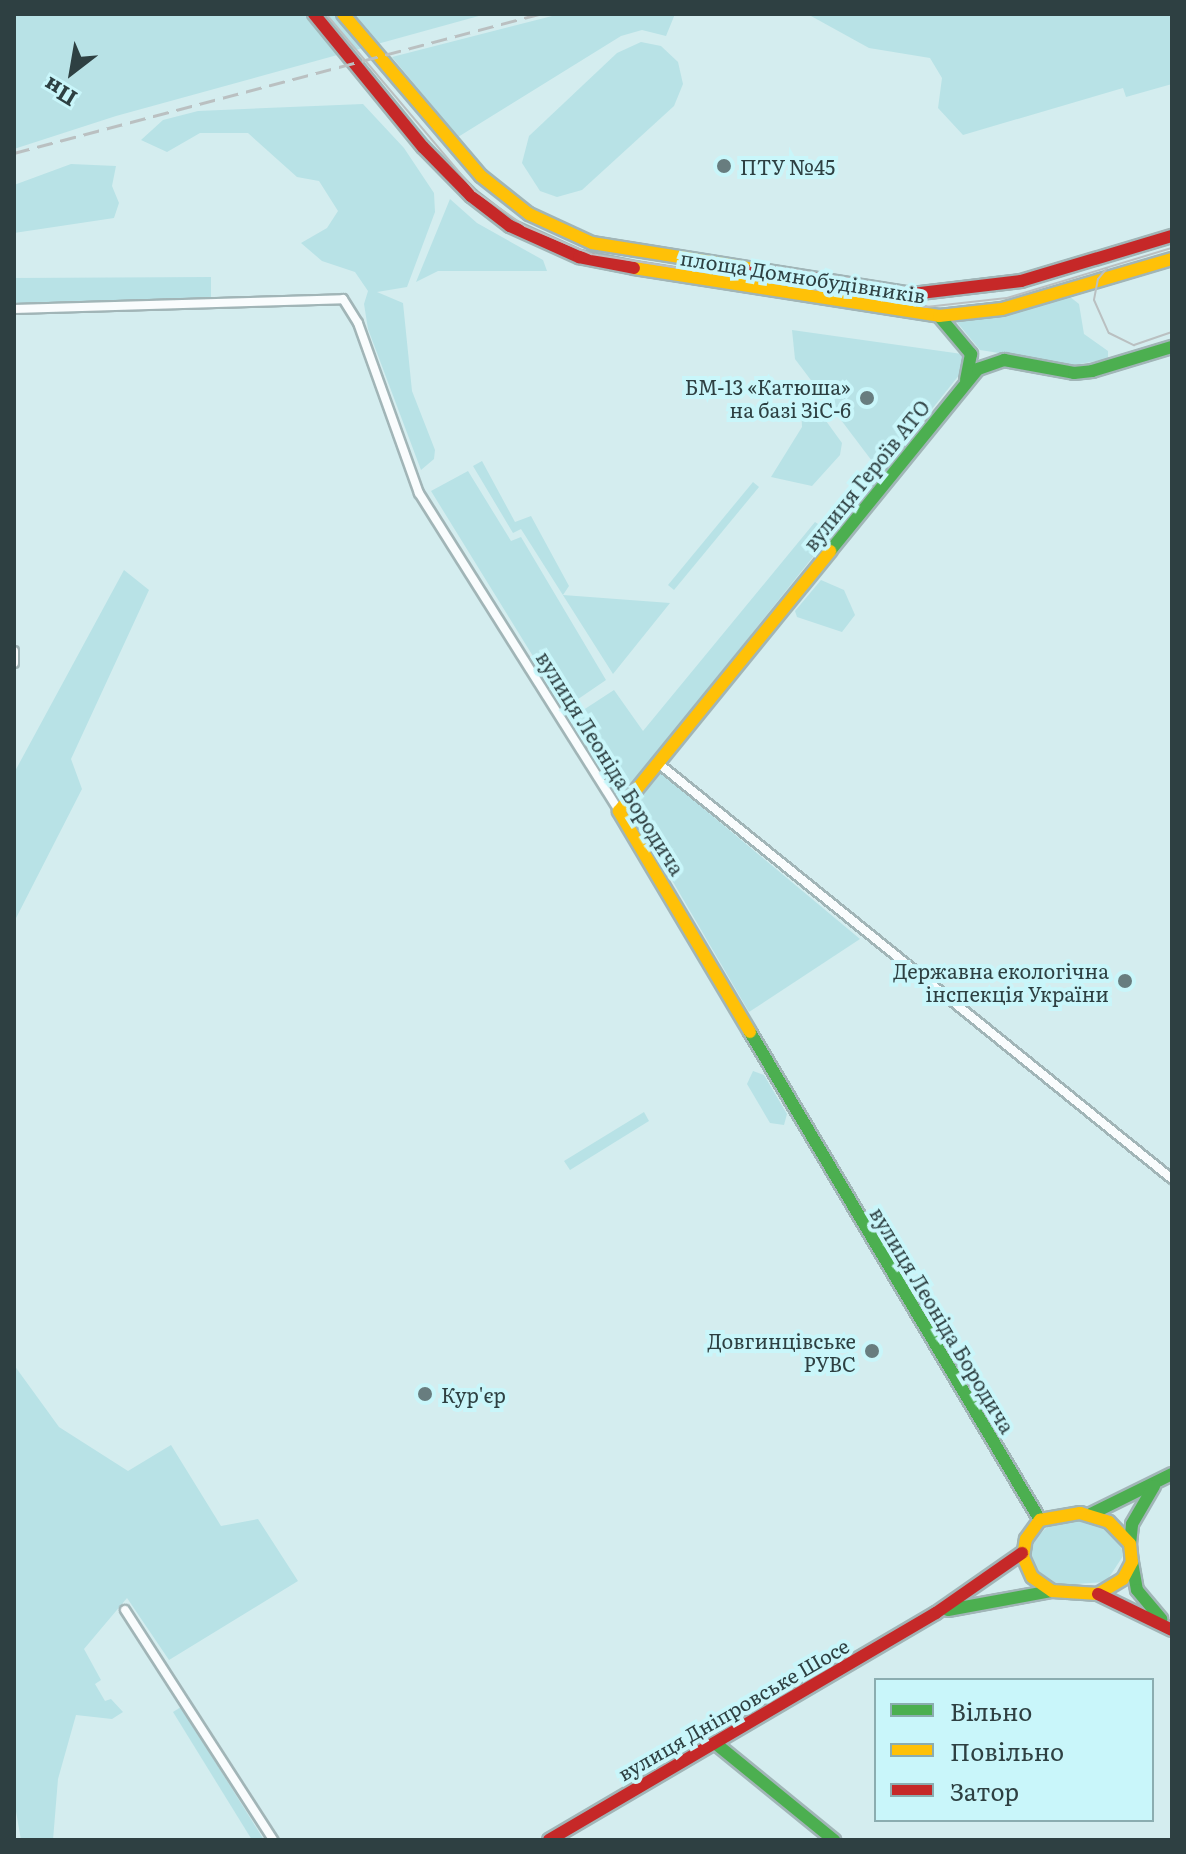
<!DOCTYPE html>
<meta charset="utf-8">
<style>
body{margin:0}
#map{position:relative;width:1186px;height:1854px;overflow:hidden;background:#d4edef;font-family:Literata,serif}
div>[style]{position:absolute}
[style*='--x']{left:calc(var(--x)*1px);top:calc(var(--y)*1px);width:calc(var(--w)*1px);rotate:calc(var(--a)*1deg)}
.green>*{inset:0;background:#b8e2e6}
.roads{filter:drop-shadow(2px 0 #a1b5b7) drop-shadow(-2px 0 #a1b5b7) drop-shadow(0 2px #a1b5b7) drop-shadow(0 -2px #a1b5b7)}
.street>*{height:8px;margin:-4px;padding:0 4px;transform-origin:4px;border-radius:4px;background:#f9fcfd}
.fast>*{height:12px;margin:-6px;padding:0 6px;transform-origin:6px;border-radius:6px;background:#4caf50}
.slow>*{height:12px;margin:-6px;padding:0 6px;transform-origin:6px;border-radius:6px;background:#ffc107}
.jam>*{height:12px;margin:-6px;padding:0 6px;transform-origin:6px;border-radius:6px;background:#c62828}
.tram>*{height:2px;margin:-1px;padding:0 1px;transform-origin:1px;border-radius:1px;background:#bac0c1}
.rail>*{height:3px;margin-top:-1.5px;transform-origin:0;background:repeating-linear-gradient(90deg,#bac0c1 0 16px,transparent 0 24px)}
.dots>*{width:22px;height:22px;translate:-50% -50%;box-sizing:border-box;border:4px solid #c9f6fa;border-radius:50%}
span{translate:-50% -50%;white-space:nowrap;text-align:center;line-height:1.15;-webkit-text-stroke:8px #c9f6fa;paint-order:stroke}
.poi-label{font-size:20px;color:#2e4042}
.left{translate:0 -50%;text-align:left}
.right{translate:-100% -50%;text-align:right}
.street-label{font-size:20px;color:#2e4042}
.frame{position:absolute;inset:0;border:16px solid #2e4042;pointer-events:none}
.legend{position:absolute;left:874px;top:1678px;width:280px;height:144px;box-sizing:border-box;background:#c9f6fa;border:2px solid #8badb0;margin:0;padding:10px 14px;list-style:none;font-size:24px;color:#2e4042}
.legend li{display:flex;align-items:center;gap:16px;height:40px}
.legend b{width:40px;border:2px solid #8badb0}
.north{position:absolute;left:32px;top:32px;width:80px;height:80px;-webkit-text-stroke:6px #c9f6fa;paint-order:stroke;rotate:211deg;font-size:22px;font-weight:700;line-height:32px;text-align:center;color:#2e4042}
.north::after{content:'';display:block;margin:auto;width:28px;height:36px;background:#2e4042;clip-path:polygon(50% 0,100% 100%,50% 72%,0 100%)}
</style>
<div id="map">
<div class="green">
<i style="clip-path:polygon(14px 14px,486px 14px,116px 116px,14px 149px)"></i>
<i style="clip-path:polygon(560px 14px,675px 14px,666px 36px,642px 30px,621px 36px,458px 137px,392px 57px)"></i>
<i style="clip-path:polygon(746px 14px,1172px 14px,1172px 84px,1126px 97px,1123px 88px,963px 135px,938px 108px,942px 78px,930px 58px,869px 48px,811px 16px)"></i>
<i style="clip-path:polygon(641px 42px,661px 46px,678px 62px,683px 84px,674px 106px,582px 190px,557px 197px,540px 191px,522px 163px,529px 136px,617px 53px)"></i>
<i style="clip-path:polygon(363px 104px,404px 148px,434px 193px,435px 212px,407px 287px,377px 292px,403px 303px,412px 391px,435px 450px,434px 459px,421px 470px,368px 329px,364px 304px,368px 291px,355px 272px,322px 261px,301px 243px,327px 228px,338px 211px,319px 181px,297px 177px,248px 133px,200px 133px,167px 152px,141px 140px,163px 120px,198px 111px)"></i>
<i style="clip-path:polygon(71px 164px,116px 166px,112px 186px,119px 203px,114px 218px,14px 233px,14px 185px)"></i>
<i style="clip-path:polygon(450px 199px,477px 223px,543px 260px,547px 271px,438px 271px,416px 282px)"></i>
<i style="clip-path:polygon(211px 277px,211px 301px,14px 309px,14px 278px)"></i>
<i style="clip-path:polygon(1069px 296px,1079px 304px,1084px 334px,1108px 351px,1108px 359px,1074px 365px,980px 350px,955px 320px)"></i>
<i style="clip-path:polygon(792px 330px,962px 354px,964px 369px,881px 473px,795px 359px)"></i>
<i style="clip-path:polygon(800px 385px,842px 443px,840px 455px,812px 486px,771px 477px,802px 427px)"></i>
<i style="clip-path:polygon(482px 461px,515px 522px,531px 516px,569px 586px,563px 595px,670px 603px,613px 674px,521px 529px,513px 533px,473px 466px)"></i>
<i style="clip-path:polygon(468px 471px,511px 541px,521px 537px,606px 680px,565px 708px,431px 491px)"></i>
<i style="clip-path:polygon(753px 482px,759px 487px,674px 590px,668px 585px)"></i>
<i style="clip-path:polygon(815px 522px,832px 533px,620px 799px,571px 718px,614px 690px,643px 731px)"></i>
<i style="clip-path:polygon(124px 570px,149px 590px,71px 759px,82px 789px,14px 922px,14px 773px)"></i>
<i style="clip-path:polygon(821px 580px,844px 590px,855px 615px,842px 632px,797px 617px,795px 611px)"></i>
<i style="clip-path:polygon(661px 773px,697px 803px,860px 939px,749px 1012px,631px 810px)"></i>
<i style="clip-path:polygon(753px 1071px,764px 1075px,787px 1114px,784px 1125px,770px 1123px,747px 1084px)"></i>
<i style="clip-path:polygon(644px 1112px,649px 1121px,570px 1170px,564px 1161px)"></i>
<i style="clip-path:polygon(14px 1365px,59px 1427px,128px 1471px,171px 1445px,221px 1526px,258px 1519px,298px 1581px,169px 1660px,127px 1598px,84px 1649px,101px 1680px,95px 1684px,105px 1701px,111px 1699px,123px 1712px,112px 1719px,76px 1715px,58px 1779px,53px 1840px,21px 1840px,14px 1800px)"></i>
<i style="clip-path:polygon(1071px 1517px,1098px 1520px,1120px 1538px,1123px 1556px,1106px 1582px,1059px 1585px,1037px 1570px,1031px 1553px,1035px 1539px,1052px 1522px)"></i>
<i style="clip-path:polygon(181px 1707px,264px 1840px,252px 1840px,173px 1712px)"></i>
</div>
<div class="roads">
<div class="street">
<i style="--x:14;--y:309;--w:329;--a:-1.7"></i>
<i style="--x:343;--y:299;--w:28;--a:58"></i>
<i style="--x:358;--y:323;--w:181;--a:70.3"></i>
<i style="--x:419;--y:493;--w:376;--a:57.8"></i>
<i style="--x:14;--y:651;--w:12;--a:90"></i>
<i style="--x:658;--y:763;--w:661;--a:38.98"></i>
<i style="--x:125;--y:1610;--w:274;--a:57.2"></i>
</div>
<div class="fast">
<i style="--x:939;--y:316;--w:50;--a:49.9"></i>
<i style="--x:971;--y:354;--w:26;--a:101"></i>
<i style="--x:830;--y:551;--w:235;--a:-50.9"></i>
<i style="--x:978;--y:369;--w:28;--a:-19"></i>
<i style="--x:1004;--y:360;--w:71;--a:10.5"></i>
<i style="--x:1074;--y:373;--w:18;--a:-6"></i>
<i style="--x:1092;--y:371;--w:84;--a:-16.7"></i>
<i style="--x:750;--y:1032;--w:568;--a:59.28"></i>
<i style="--x:1091;--y:1514;--w:90;--a:-26.3"></i>
<i style="--x:1130;--y:1544;--w:20;--a:-84"></i>
<i style="--x:1132;--y:1524;--w:44;--a:-59.9"></i>
<i style="--x:1132;--y:1562;--w:28;--a:80"></i>
<i style="--x:1137;--y:1590;--w:38;--a:50"></i>
<i style="--x:948;--y:1610;--w:106;--a:-10.4"></i>
<i style="--x:715;--y:1743;--w:154;--a:39.2"></i>
</div>
<div class="slow">
<i style="--x:343;--y:14;--w:213;--a:49.6"></i>
<i style="--x:481;--y:176;--w:61;--a:38.4"></i>
<i style="--x:529;--y:214;--w:69;--a:24.7"></i>
<i style="--x:592;--y:243;--w:164;--a:9.1"></i>
<i style="--x:634;--y:268;--w:309;--a:8.9"></i>
<i style="--x:939;--y:316;--w:63;--a:-6.3"></i>
<i style="--x:1002;--y:309;--w:177;--a:-16.4"></i>
<i style="--x:750;--y:1032;--w:257;--a:-120.7"></i>
<i style="--x:619;--y:811;--w:335;--a:-50.9"></i>
<i style="--x:1080;--y:1513;--w:30;--a:17"></i>
<i style="--x:1109;--y:1522;--w:30;--a:46"></i>
<i style="--x:1130;--y:1544;--w:18;--a:84"></i>
<i style="--x:1132;--y:1562;--w:19;--a:118"></i>
<i style="--x:1123;--y:1579;--w:29;--a:149"></i>
<i style="--x:1098;--y:1594;--w:46;--a:-176.3"></i>
<i style="--x:1052;--y:1591;--w:24;--a:-145"></i>
<i style="--x:1032;--y:1577;--w:22;--a:-114"></i>
<i style="--x:1023;--y:1557;--w:18;--a:-81"></i>
<i style="--x:1026;--y:1539;--w:24;--a:-54"></i>
<i style="--x:1040;--y:1520;--w:41;--a:-9.9"></i>
</div>
<div class="jam">
<i style="--x:314;--y:14;--w:172;--a:50.7"></i>
<i style="--x:423;--y:147;--w:69;--a:45.6"></i>
<i style="--x:471;--y:196;--w:49;--a:37.6"></i>
<i style="--x:510;--y:226;--w:76;--a:24.2"></i>
<i style="--x:579;--y:257;--w:56;--a:11.3"></i>
<i style="--x:754;--y:269;--w:160;--a:9"></i>
<i style="--x:912;--y:294;--w:110;--a:-6.8"></i>
<i style="--x:1021;--y:281;--w:158;--a:-16.6"></i>
<i style="--x:1098;--y:1594;--w:82;--a:25.9"></i>
<i style="--x:549;--y:1840;--w:449;--a:-30.4"></i>
<i style="--x:936;--y:1613;--w:105;--a:-34.9"></i>
</div>
</div>
<div class="tram">
<i style="--x:326;--y:14;--w:231;--a:49.9"></i>
<i style="--x:475;--y:191;--w:61;--a:35"></i>
<i style="--x:525;--y:226;--w:72;--a:23"></i>
<i style="--x:591;--y:254;--w:339;--a:9"></i>
<i style="--x:926;--y:307;--w:81;--a:-6.3"></i>
<i style="--x:1007;--y:298;--w:172;--a:-16.9"></i>
<i style="--x:1107;--y:268;--w:14;--a:129"></i>
<i style="--x:1098;--y:279;--w:21;--a:101"></i>
<i style="--x:1094;--y:300;--w:36;--a:66"></i>
<i style="--x:1109;--y:333;--w:28;--a:26"></i>
<i style="--x:1134;--y:345;--w:40;--a:-18.9"></i>
</div>
<div class="rail">
<i style="--x:14;--y:153;--w:543;--a:-14.83"></i>
</div>
<div class="dots">
<i style="left:724px;top:166px;background:#687d7f"></i>
<i style="left:867px;top:398px;background:#687d7f"></i>
<i style="left:1125px;top:981px;background:#687d7f"></i>
<i style="left:872px;top:1351px;background:#687d7f"></i>
<i style="left:425px;top:1394px;background:#687d7f"></i>
</div>
<div class="poi-label">
<span class="left" style="left:740px;top:166px">ПТУ №45</span>
<span class="right" style="left:851px;top:398px">БМ-13 «Катюша»<br>на базі ЗіС-6</span>
<span class="right" style="left:1109px;top:982px">Державна екологічна<br>інспекція України</span>
<span class="right" style="left:856px;top:1352px">Довгинцівське<br>РУВС</span>
<span class="left" style="left:441px;top:1394px">Кур'єр</span>
</div>
<div class="street-label">
<span style="left:803px;top:276px;rotate:9deg">площа Домнобудівників</span>
<span style="left:866px;top:475px;rotate:-51deg">вулиця Героїв АТО</span>
<span style="left:611px;top:763px;rotate:58deg">вулиця Леоніда Бородича</span>
<span style="left:943px;top:1320px;rotate:59deg">вулиця Леоніда Бородича</span>
<span style="left:733px;top:1709px;rotate:-30deg">вулиця Дніпровське Шосе</span>
</div>
<div class="frame"></div>
<ul class="legend">
<li><b style="height:10px;background:#4caf50"></b>Вільно</li>
<li><b style="height:10px;background:#ffc107"></b>Повільно</li>
<li><b style="height:10px;background:#c62828"></b>Затор</li>
</ul>
<div class="north">Пн</div>
</div>
